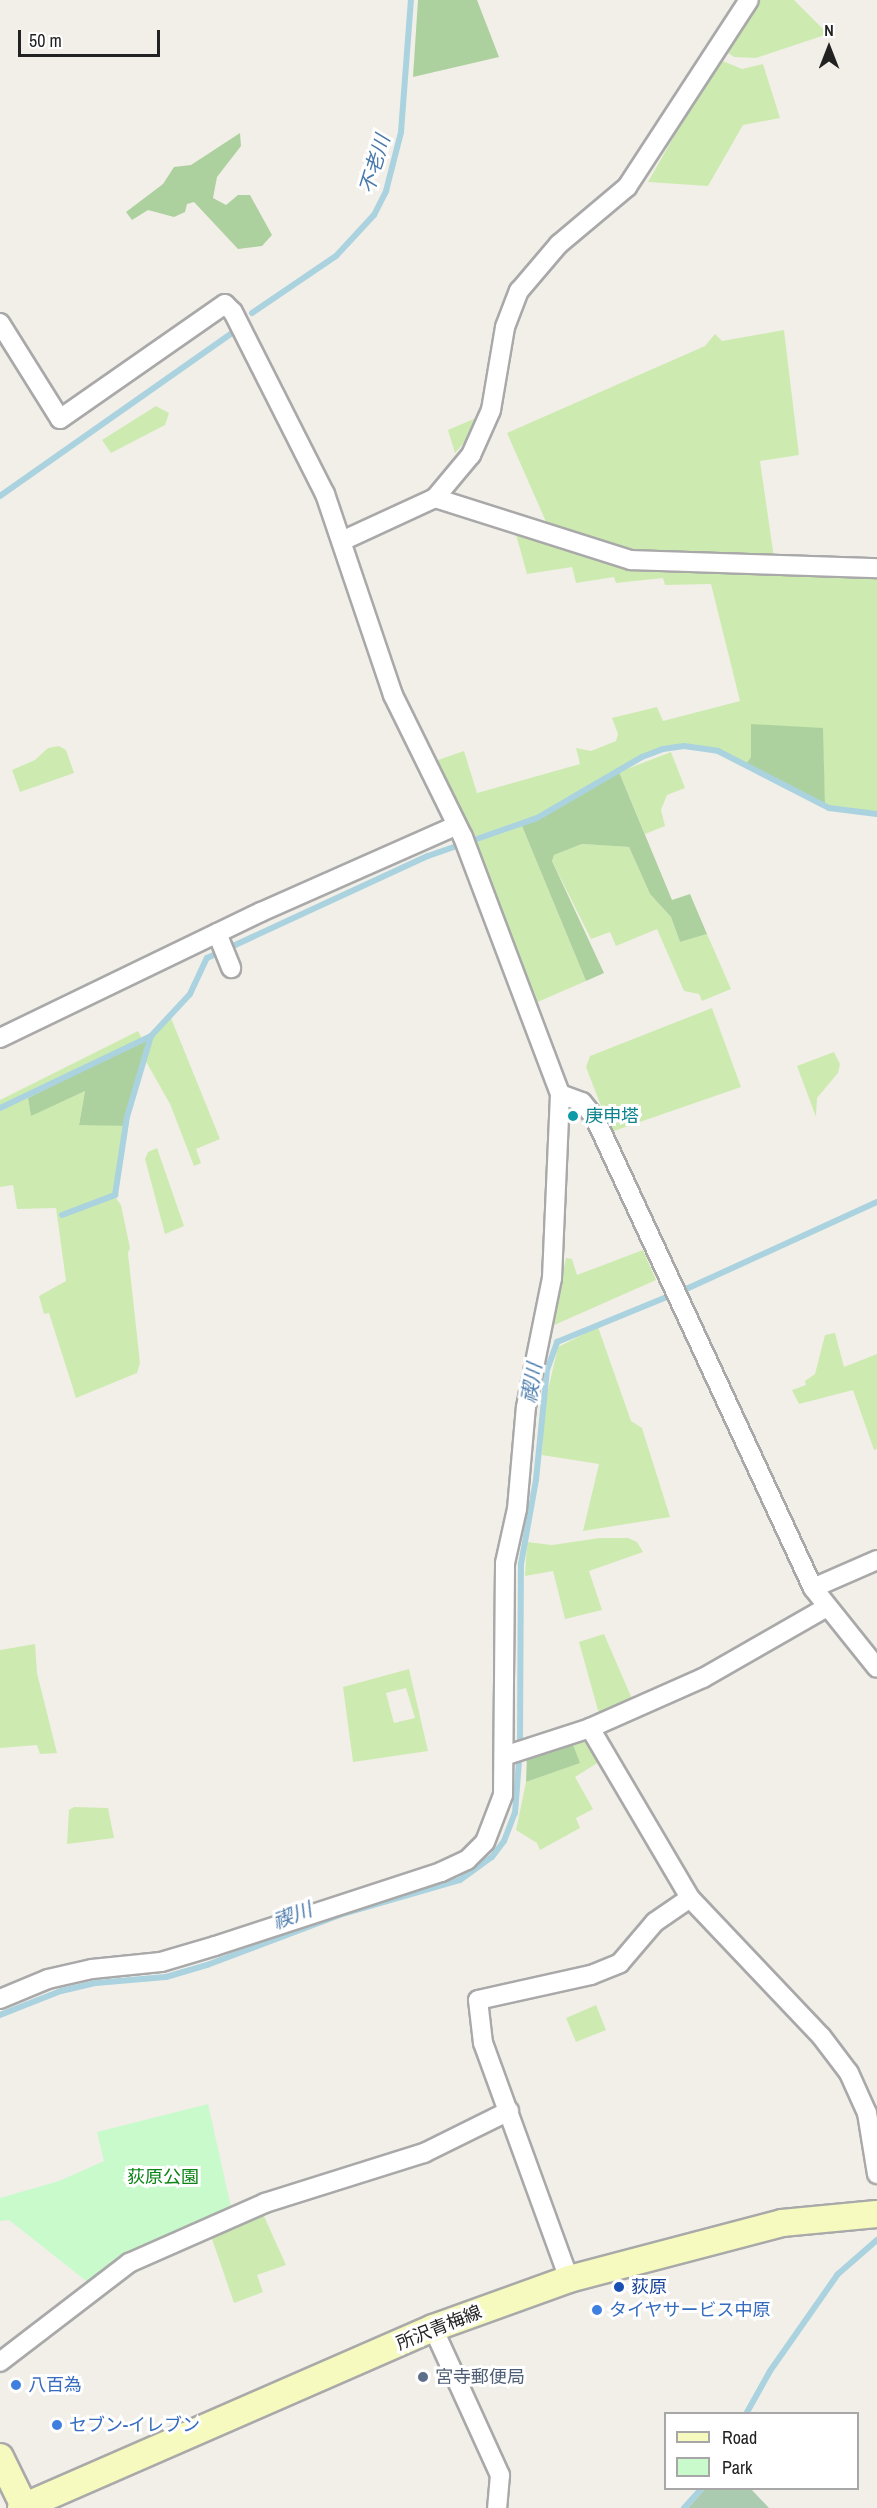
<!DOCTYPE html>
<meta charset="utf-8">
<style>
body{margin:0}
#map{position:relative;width:877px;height:2508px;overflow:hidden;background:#f2efe9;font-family:"Archivo Narrow","Noto Sans JP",sans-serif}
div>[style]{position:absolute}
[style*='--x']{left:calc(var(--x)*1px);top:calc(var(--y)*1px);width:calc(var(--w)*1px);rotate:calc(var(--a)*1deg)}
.grass>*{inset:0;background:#cdebb0}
.forest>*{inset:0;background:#add19e}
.cemetery>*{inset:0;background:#aacbaf}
.park>*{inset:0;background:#c8facc}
.stream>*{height:6px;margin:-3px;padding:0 3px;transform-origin:3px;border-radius:3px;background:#aad3df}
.roads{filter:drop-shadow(2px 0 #a9a9a9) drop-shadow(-2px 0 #a9a9a9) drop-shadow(0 2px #a9a9a9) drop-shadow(0 -2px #a9a9a9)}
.street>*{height:18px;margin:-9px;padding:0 9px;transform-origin:9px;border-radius:9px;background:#fff}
.secondary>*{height:26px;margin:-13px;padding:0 13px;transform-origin:13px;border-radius:13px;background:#f7fabf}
.dots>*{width:16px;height:16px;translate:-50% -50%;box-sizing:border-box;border:3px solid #fff;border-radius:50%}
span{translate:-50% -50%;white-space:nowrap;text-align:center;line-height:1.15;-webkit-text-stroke:6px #fff;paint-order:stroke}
.culture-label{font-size:18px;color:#0d838f}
.left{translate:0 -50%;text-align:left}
.park-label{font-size:18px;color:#0c8416}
.transit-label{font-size:18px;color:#164399}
.shop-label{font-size:18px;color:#366cbe}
.street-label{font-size:18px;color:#222}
.service-label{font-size:18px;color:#4e5e75}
.water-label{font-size:20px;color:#4a7aab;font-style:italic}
.legend{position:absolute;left:664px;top:2412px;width:195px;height:78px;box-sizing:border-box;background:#fff;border:2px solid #a7a7a7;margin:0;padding:8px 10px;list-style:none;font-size:18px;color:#222}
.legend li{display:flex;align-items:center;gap:12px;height:30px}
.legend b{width:30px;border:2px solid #a7a7a7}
.north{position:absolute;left:799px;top:18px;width:60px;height:60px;-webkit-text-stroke:4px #fff;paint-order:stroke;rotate:0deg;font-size:16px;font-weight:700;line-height:24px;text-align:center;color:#222}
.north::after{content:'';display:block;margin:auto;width:21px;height:27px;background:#222;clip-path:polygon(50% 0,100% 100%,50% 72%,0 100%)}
.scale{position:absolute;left:18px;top:30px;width:142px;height:27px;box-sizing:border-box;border:3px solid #222;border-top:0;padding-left:8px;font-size:18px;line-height:21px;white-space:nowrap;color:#222;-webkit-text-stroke:4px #fff;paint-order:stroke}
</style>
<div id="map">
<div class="grass">
<i style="clip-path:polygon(759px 0,794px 0,828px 34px,756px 58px,734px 57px,724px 50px)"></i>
<i style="clip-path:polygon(718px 59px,742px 69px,763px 64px,780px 118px,743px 125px,708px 186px,648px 182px)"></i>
<i style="clip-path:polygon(784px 330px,799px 455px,760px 461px,774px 558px,648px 554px,547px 524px,507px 433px,705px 346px,715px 334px,722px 341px)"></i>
<i style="clip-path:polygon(156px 406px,169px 413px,165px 425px,111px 453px,102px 440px)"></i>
<i style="clip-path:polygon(476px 418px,470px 436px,455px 453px,448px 430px)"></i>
<i style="clip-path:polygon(515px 531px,581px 548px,877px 575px,877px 813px,825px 805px,822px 728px,751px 757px,746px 764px,719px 749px,684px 744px,662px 748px,639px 756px,536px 816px,473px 837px,435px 761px,464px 751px,477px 793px,580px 764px,576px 748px,591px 751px,616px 741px,618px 734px,612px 718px,657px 707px,663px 721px,740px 701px,711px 584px,665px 585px,663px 578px,616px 583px,614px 577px,576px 583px,572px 567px,527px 574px)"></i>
<i style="clip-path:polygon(59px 746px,66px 750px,74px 773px,20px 792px,12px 770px,35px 760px,48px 748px)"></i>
<i style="clip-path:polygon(671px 752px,685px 788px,667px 795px,661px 810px,665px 826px,645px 834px,619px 772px)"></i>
<i style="clip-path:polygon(522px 826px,586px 981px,533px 1004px,476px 842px)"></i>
<i style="clip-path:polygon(582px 844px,629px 847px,650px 894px,671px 917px,680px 942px,707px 934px,731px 989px,702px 1001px,699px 994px,684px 991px,657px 929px,616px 946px,610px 932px,591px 939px,552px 861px,554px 855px)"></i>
<i style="clip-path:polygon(712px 1008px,741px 1087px,611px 1132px,586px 1067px,590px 1056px)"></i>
<i style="clip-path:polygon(171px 1018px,220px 1139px,196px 1149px,201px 1163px,194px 1166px,170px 1104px,144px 1058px,150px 1037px)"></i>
<i style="clip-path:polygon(138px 1031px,142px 1039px,0 1106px,0 1100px)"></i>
<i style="clip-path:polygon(834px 1052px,840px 1064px,838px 1073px,817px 1098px,816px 1117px,797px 1066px)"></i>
<i style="clip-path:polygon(85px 1091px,79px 1124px,126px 1126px,118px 1183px,113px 1194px,121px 1205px,130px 1248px,128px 1253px,140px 1363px,137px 1373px,76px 1398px,49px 1313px,44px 1314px,39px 1296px,66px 1281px,56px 1208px,17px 1209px,13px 1185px,0 1187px,0 1110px,28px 1098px,31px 1115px)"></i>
<i style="clip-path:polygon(157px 1148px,184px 1226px,165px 1234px,145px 1159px,148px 1152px)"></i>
<i style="clip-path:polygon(643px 1250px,656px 1280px,552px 1326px,566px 1258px,572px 1259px,577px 1275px)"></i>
<i style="clip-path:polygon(598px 1327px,631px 1421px,642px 1428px,670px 1517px,583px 1531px,599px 1464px,542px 1455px,544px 1407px,558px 1347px)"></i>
<i style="clip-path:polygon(835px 1333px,844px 1367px,877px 1354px,877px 1449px,874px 1450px,853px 1390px,799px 1404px,792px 1390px,806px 1385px,805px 1381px,815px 1374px,825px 1335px)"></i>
<i style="clip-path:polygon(600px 1538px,628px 1538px,637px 1542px,643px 1552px,589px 1571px,602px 1610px,565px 1619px,553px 1571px,525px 1576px,527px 1542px,552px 1545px)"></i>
<i style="clip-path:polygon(604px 1634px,633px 1701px,599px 1714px,579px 1642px)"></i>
<i style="clip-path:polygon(35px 1644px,37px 1673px,57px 1753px,40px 1754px,37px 1745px,0 1748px,0 1650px)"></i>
<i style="clip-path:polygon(evenodd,409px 1669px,428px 1751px,353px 1762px,343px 1687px,409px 1669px,406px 1688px,415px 1718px,394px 1723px,386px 1693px,406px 1688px)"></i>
<i style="clip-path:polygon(582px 1738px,591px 1741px,602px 1760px,575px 1777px,593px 1809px,576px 1818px,580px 1828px,540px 1850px,537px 1843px,516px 1830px,526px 1782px,579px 1763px,572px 1742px)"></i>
<i style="clip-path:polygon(74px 1807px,108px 1808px,114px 1838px,67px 1844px,69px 1810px)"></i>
<i style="clip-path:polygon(596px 2005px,606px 2030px,576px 2042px,566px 2018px)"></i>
<i style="clip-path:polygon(263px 2214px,286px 2265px,257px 2275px,263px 2292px,234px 2303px,211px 2236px)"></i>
</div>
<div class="forest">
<i style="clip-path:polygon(418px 0,477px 0,499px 57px,413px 77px)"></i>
<i style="clip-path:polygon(240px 133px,241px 146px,217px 177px,213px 198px,226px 205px,238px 195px,250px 195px,272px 235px,262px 246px,238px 249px,194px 202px,187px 204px,185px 212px,174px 217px,148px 210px,132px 220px,126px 212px,163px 184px,174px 167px,191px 165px)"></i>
<i style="clip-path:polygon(751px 724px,823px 728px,825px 805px,746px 764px,751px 757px)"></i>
<i style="clip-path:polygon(619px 772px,672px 900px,690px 894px,707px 934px,680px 942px,671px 917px,650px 894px,629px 847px,582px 844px,554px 855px,552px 861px,604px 973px,586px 981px,522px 826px)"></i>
<i style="clip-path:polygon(150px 1037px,126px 1126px,79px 1125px,85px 1091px,31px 1116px,28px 1098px)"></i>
<i style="clip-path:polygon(572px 1742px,580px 1763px,526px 1782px,527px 1754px)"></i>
</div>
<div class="cemetery">
<i style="clip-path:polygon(705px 2489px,751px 2489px,769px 2508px,688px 2508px)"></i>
</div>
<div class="park">
<i style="clip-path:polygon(208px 2104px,231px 2207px,227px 2214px,90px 2284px,9px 2220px,0 2221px,0 2198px,59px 2181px,104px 2161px,97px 2132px)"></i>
</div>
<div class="stream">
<i style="--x:252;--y:313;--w:102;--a:-34.2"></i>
<i style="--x:336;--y:256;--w:56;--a:-47.2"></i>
<i style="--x:374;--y:215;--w:27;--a:-63"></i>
<i style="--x:386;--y:191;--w:61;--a:-75.7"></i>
<i style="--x:401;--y:132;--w:132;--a:-85.7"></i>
<i style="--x:0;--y:496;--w:291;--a:-35.1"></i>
<i style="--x:0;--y:1108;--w:167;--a:-25.5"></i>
<i style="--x:151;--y:1036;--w:57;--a:-47.1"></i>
<i style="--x:190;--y:994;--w:40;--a:-65"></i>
<i style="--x:207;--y:958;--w:243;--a:-24.8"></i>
<i style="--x:428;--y:856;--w:115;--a:-19.2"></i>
<i style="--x:537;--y:818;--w:121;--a:-30.2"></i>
<i style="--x:642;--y:757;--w:22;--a:-21"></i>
<i style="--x:663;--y:749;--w:21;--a:-8"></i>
<i style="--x:684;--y:746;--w:34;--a:8"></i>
<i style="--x:718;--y:751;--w:125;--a:27.2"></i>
<i style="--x:829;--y:808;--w:48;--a:7.1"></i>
<i style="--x:62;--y:1215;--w:57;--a:-20.7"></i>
<i style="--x:115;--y:1195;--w:79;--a:-81.3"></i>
<i style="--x:127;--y:1117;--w:84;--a:-73.5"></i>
<i style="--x:520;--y:1742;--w:178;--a:-89.7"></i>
<i style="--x:521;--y:1564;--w:85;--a:-79.9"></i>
<i style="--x:536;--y:1480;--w:111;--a:-84.3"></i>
<i style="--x:547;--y:1370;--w:30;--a:-70"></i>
<i style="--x:557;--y:1342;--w:137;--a:-22.3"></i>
<i style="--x:684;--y:1290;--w:212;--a:-24.5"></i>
<i style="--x:0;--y:2015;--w:66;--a:-21.5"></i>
<i style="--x:61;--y:1991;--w:36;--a:-13"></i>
<i style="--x:96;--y:1983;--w:70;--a:-4.9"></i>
<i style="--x:166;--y:1977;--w:43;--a:-16.3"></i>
<i style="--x:207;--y:1965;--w:144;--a:-20.7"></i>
<i style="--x:342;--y:1914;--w:123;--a:-16.1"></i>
<i style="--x:460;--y:1880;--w:39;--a:-36"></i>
<i style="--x:492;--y:1857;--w:20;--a:-53"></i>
<i style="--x:504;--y:1841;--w:30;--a:-69"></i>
<i style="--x:515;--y:1813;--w:52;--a:-85.6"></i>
<i style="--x:746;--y:2414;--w:49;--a:-60.8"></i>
<i style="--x:770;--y:2371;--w:118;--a:-55"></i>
<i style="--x:838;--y:2274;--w:52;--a:-41.1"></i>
<i style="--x:684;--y:2508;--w:27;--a:-48"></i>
</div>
<div class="roads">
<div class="street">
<i style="--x:0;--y:323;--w:113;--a:58"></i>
<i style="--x:60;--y:419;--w:201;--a:-34.9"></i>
<i style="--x:225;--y:304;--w:11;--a:45"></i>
<i style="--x:233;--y:312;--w:204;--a:63.2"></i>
<i style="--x:325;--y:494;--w:212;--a:71.3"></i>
<i style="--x:393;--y:695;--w:158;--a:63.8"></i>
<i style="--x:463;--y:837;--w:275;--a:69.3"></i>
<i style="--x:560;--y:1094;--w:23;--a:20"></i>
<i style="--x:582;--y:1102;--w:21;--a:51"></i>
<i style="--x:595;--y:1118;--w:518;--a:65.12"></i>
<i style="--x:813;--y:1588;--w:102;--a:51.3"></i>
<i style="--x:435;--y:498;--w:206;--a:17.6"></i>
<i style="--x:631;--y:560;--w:246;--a:1.9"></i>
<i style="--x:344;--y:540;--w:100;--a:-24.8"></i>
<i style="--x:435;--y:498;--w:56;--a:-50.1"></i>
<i style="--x:471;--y:455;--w:49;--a:-66"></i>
<i style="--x:491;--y:410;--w:84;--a:-80.4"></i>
<i style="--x:505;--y:327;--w:39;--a:-69"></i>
<i style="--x:519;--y:291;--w:62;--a:-49.6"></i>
<i style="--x:559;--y:244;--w:89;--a:-40"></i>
<i style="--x:627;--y:187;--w:223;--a:-56.9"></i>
<i style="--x:217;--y:933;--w:38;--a:68"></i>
<i style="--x:0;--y:1038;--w:290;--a:-25.8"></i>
<i style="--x:261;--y:912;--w:214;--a:-23.9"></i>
<i style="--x:813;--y:1588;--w:70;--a:-23.6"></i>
<i style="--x:590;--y:1728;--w:197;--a:59.5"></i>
<i style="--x:690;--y:1898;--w:190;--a:46.5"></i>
<i style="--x:821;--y:2036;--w:46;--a:52.9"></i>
<i style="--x:849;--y:2073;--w:44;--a:65.8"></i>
<i style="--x:867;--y:2113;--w:62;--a:80.7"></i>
<i style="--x:504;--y:1756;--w:90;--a:-18"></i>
<i style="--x:590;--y:1728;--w:124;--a:-23.9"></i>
<i style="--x:703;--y:1678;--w:143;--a:-29.8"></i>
<i style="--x:0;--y:1999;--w:52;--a:-22.6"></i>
<i style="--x:48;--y:1979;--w:45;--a:-12.8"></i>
<i style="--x:92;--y:1969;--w:69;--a:-5.8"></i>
<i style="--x:161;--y:1962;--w:56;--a:-16.5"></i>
<i style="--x:215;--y:1946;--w:238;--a:-18.1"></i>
<i style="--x:441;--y:1872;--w:29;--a:-25"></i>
<i style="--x:467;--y:1860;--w:25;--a:-45"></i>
<i style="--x:485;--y:1842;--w:50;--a:-69"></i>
<i style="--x:503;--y:1795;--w:232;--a:-89.5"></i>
<i style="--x:505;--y:1563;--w:55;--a:-77.5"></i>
<i style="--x:517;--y:1509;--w:102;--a:-85"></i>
<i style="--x:526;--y:1407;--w:132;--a:-78.6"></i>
<i style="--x:552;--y:1278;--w:184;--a:-87.5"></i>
<i style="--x:569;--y:2279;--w:251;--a:-110"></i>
<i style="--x:483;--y:2043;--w:43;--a:-96.6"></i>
<i style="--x:478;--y:2000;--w:116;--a:-12.5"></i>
<i style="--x:591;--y:1975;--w:31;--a:-22"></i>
<i style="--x:620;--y:1963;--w:54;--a:-49.5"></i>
<i style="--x:655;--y:1922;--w:42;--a:-34.4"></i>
<i style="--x:433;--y:2328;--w:162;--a:65.5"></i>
<i style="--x:500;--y:2475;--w:33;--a:95"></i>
<i style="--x:0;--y:2362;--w:163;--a:-37.5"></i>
<i style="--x:129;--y:2263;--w:149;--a:-23.8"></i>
<i style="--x:265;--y:2203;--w:167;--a:-17.5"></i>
<i style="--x:424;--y:2153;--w:95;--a:-26.3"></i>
</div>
<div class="secondary">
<i style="--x:0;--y:2457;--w:57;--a:63.9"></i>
<i style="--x:21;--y:2508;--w:450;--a:-23.6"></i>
<i style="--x:433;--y:2328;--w:145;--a:-19.8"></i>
<i style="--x:569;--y:2279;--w:220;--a:-14.7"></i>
<i style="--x:782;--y:2223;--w:95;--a:-5.4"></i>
</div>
</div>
<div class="dots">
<i style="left:573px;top:1116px;background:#0f9aa8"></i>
<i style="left:619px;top:2287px;background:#1a4fb4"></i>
<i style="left:597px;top:2310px;background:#3f7fe0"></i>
<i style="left:423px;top:2377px;background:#5c6f8a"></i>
<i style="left:16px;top:2385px;background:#3f7fe0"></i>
<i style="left:57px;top:2425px;background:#3f7fe0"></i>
</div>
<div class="culture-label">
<span class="left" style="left:585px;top:1116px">庚申塔</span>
</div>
<div class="park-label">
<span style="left:163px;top:2177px">荻原公園</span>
</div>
<div class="transit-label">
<span class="left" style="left:631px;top:2287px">荻原</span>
</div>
<div class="shop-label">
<span class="left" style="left:609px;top:2310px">タイヤサービス中原</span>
<span class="left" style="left:28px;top:2385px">八百為</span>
<span class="left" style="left:69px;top:2425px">セブン-イレブン</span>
</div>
<div class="street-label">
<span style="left:439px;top:2328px;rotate:-22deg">所沢青梅線</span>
</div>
<div class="service-label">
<span class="left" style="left:435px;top:2377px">宮寺郵便局</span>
</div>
<div class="water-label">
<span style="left:374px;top:164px;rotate:-73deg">不老川</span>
<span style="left:531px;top:1383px;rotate:-81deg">禊川</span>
<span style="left:292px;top:1915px;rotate:-21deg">禊川</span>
</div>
<ul class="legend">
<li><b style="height:8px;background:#f7fabf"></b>Road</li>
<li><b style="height:16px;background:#c8facc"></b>Park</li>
</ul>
<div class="north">N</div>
<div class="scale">50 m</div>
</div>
